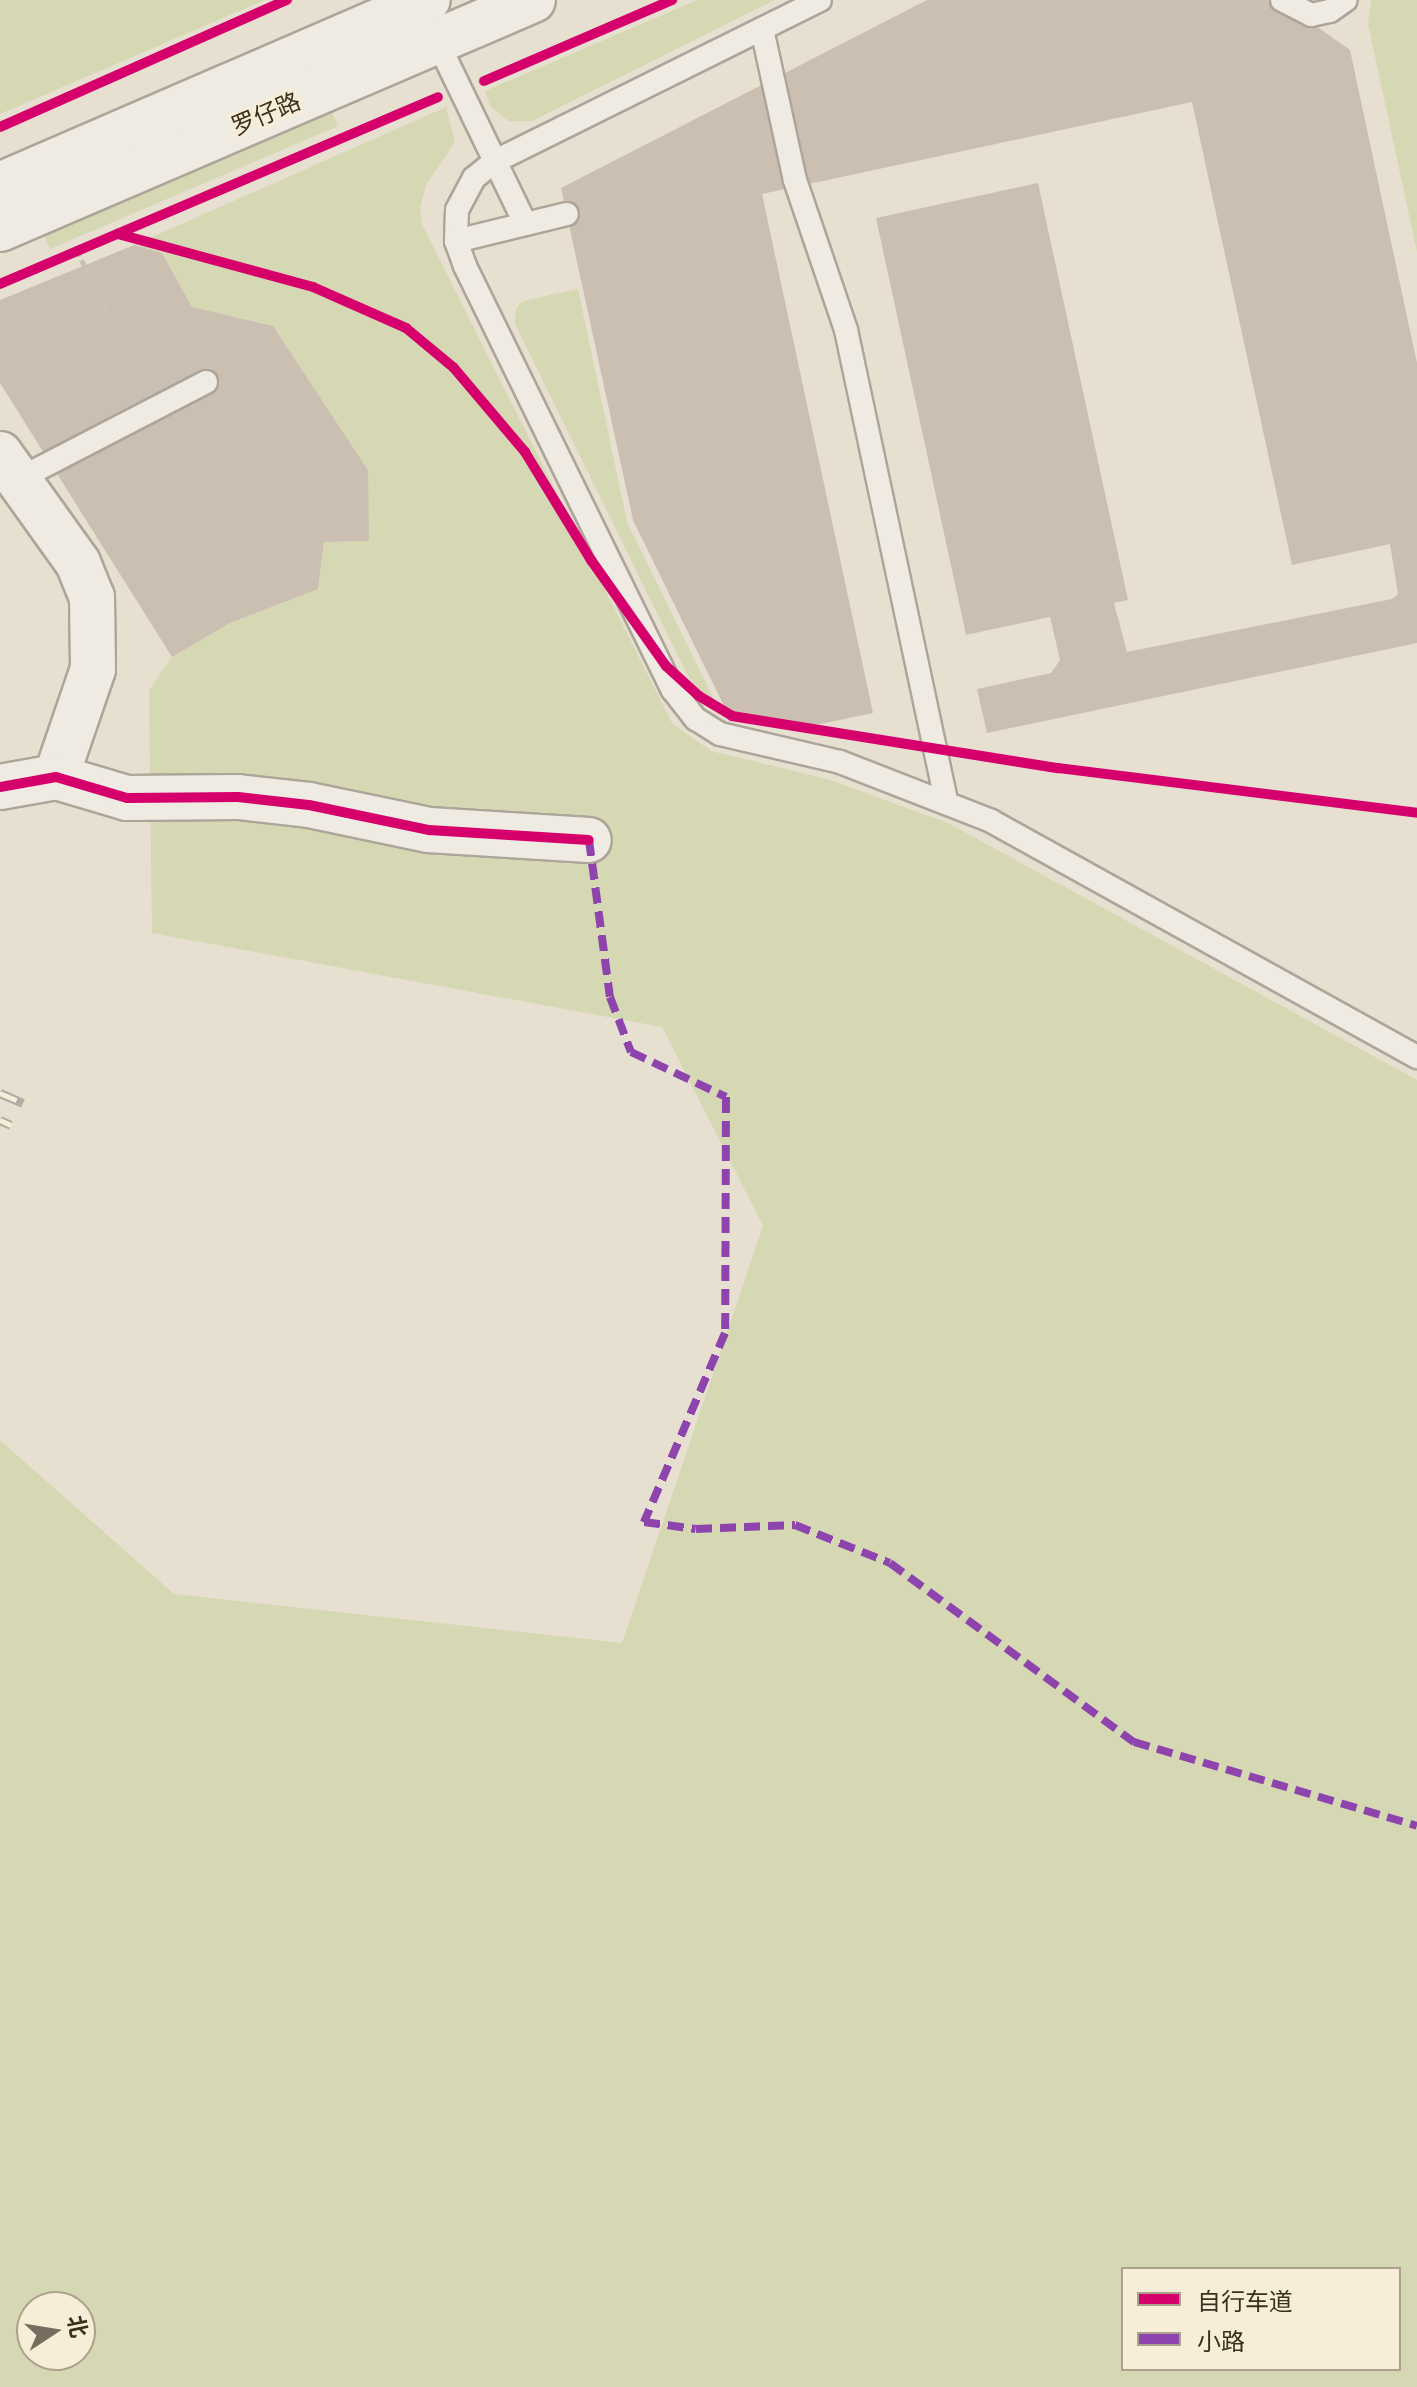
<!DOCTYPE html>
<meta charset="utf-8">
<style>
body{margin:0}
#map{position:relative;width:1417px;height:2387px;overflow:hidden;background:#e7e0d1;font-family:Lora,"Noto Sans SC",serif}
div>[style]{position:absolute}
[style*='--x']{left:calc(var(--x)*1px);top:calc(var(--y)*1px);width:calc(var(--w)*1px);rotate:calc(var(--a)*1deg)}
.green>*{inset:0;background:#d6d7b3}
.building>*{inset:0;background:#cbbfb2}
.path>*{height:5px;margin-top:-2.5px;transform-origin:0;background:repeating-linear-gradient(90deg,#c8c2b9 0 6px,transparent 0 10px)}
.roads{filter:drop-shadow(2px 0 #ada599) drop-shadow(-2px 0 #ada599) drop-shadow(0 2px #ada599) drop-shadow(0 -2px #ada599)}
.lane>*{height:22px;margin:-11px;padding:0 11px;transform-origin:11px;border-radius:11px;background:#efebe3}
.street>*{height:44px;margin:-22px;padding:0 22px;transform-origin:22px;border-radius:22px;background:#efebe3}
.secondary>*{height:44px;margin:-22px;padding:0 22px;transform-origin:22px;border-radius:22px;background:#efebe3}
.rail>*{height:9px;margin-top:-4.5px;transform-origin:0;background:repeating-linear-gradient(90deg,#f7eed8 0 18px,#afaaa2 0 36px);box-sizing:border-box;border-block:2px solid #afaaa2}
.quiet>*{height:8px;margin-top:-4px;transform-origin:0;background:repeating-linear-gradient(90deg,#8e44ad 0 16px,transparent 0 24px)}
.cycleway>*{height:10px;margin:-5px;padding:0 5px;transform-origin:5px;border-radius:5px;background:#d6006c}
span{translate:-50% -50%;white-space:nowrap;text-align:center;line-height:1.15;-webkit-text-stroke:6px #f7eed8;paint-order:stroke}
.street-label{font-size:24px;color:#3d2e20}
.legend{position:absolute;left:1121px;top:2267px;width:280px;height:104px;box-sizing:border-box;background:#f7eed8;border:2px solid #ada18e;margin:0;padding:10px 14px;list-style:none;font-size:24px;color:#3d2e20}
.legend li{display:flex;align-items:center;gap:16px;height:40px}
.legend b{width:40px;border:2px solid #ada18e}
.north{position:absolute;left:16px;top:2291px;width:80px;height:80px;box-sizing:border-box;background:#f7eed8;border:2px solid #ada18e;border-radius:50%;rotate:78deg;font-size:22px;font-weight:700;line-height:32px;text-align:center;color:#3d2e20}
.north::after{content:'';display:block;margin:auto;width:28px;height:36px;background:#786c5e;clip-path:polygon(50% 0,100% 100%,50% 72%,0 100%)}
</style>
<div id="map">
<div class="green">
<i style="clip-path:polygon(0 0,265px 0,0 114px)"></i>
<i style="clip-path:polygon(697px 0,775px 0,532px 121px,508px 121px,490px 106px,485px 91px)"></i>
<i style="clip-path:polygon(1371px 0,1417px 0,1417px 252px,1368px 24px)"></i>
<i style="clip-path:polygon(evenodd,446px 107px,455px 142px,426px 185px,420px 208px,422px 224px,672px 723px,711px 751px,827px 779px,948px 823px,1417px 1080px,1417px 2387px,0 2387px,0 1440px,174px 1594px,622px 1643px,763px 1226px,662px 1027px,152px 933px,149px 690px,172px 657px,230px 623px,318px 589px,324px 542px,368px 541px,368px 470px,273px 326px,192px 307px,162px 253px,134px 245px,446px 107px,1123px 2269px,1399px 2269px,1399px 2369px,1123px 2369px,1123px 2269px,446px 107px,32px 2307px,80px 2307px,80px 2355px,32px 2355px,32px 2307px)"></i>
<i style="clip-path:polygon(331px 110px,338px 126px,50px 249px,43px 234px)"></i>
<i style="clip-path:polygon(578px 289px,627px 522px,720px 712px,688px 676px,515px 324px,516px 308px,523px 301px)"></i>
</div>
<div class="building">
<i style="clip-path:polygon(927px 0,1279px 0,1350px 50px,1417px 363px,1417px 643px,987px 733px,977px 689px,1051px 673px,1060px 660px,1050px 617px,966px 635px,876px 218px,1038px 183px,1128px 600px,1114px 603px,1127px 652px,1392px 599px,1398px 594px,1390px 544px,1292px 565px,1192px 102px,762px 194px,873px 713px,806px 727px,726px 710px,633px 520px,561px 188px)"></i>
<i style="clip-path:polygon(134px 245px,162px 253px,192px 307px,273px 326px,368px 470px,369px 541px,324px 542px,318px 589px,230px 623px,172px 657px,0 383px,0 300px)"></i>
</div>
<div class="path">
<i style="--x:77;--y:251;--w:147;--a:62.9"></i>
</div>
<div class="roads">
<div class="lane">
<i style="--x:820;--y:0;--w:363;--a:153.6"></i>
<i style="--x:495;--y:161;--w:27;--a:141"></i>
<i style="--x:474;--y:178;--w:36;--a:118"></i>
<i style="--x:457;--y:210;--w:31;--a:92"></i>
<i style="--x:456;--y:241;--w:27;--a:70"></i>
<i style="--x:465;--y:266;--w:472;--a:63.9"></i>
<i style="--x:673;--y:690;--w:37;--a:52"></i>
<i style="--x:696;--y:719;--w:28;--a:32"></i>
<i style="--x:720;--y:734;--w:123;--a:13.1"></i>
<i style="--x:840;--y:762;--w:162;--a:21.3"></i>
<i style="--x:991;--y:821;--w:487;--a:29"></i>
<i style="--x:1282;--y:0;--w:33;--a:27"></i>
<i style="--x:1311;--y:15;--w:19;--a:-12"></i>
<i style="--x:1330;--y:11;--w:19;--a:-35"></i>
<i style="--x:762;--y:29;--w:155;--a:77.7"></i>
<i style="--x:795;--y:180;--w:158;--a:71.2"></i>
<i style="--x:846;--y:330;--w:481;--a:78"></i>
<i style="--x:437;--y:41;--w:202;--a:64.2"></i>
<i style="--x:456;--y:241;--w:114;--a:-13.7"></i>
<i style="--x:17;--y:480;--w:213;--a:-27.4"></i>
</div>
<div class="street">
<i style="--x:0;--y:454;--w:134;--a:54.4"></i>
<i style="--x:78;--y:563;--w:37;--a:68"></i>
<i style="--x:92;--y:597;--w:72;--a:89.2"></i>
<i style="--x:93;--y:669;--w:114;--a:108.9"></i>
<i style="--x:0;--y:787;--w:57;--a:-10.1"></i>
<i style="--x:56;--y:777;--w:74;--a:16.5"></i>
<i style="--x:127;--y:798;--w:111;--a:-0.5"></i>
<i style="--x:238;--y:797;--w:71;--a:6.4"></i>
<i style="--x:309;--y:805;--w:123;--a:11.8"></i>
<i style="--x:429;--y:830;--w:160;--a:3.6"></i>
</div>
<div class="secondary">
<i style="--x:0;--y:185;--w:466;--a:-23.4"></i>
<i style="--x:0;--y:229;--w:580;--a:-23.25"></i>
</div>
</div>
<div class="rail">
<i style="--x:0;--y:1093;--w:25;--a:23"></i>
<i style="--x:0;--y:1120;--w:12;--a:24"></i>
</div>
<div class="quiet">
<i style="--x:589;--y:840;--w:158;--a:82.4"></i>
<i style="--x:610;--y:997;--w:59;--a:69.1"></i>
<i style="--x:631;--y:1052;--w:105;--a:25.3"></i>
<i style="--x:726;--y:1097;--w:236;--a:90.2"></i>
<i style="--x:725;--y:1333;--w:206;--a:113.2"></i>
<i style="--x:644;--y:1522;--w:52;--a:7.7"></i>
<i style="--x:696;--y:1529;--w:99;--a:-2.3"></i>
<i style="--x:795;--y:1525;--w:102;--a:21.8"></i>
<i style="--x:890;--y:1563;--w:303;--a:36.3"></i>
<i style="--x:1134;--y:1742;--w:295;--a:16.5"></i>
</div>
<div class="cycleway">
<i style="--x:484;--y:81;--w:205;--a:-23.3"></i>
<i style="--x:0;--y:127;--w:314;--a:-23.9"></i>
<i style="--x:118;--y:234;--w:202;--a:15.2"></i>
<i style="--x:313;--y:287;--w:102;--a:23.8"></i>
<i style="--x:406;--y:328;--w:62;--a:39.8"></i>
<i style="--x:454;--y:368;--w:110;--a:49.8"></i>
<i style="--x:525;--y:452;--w:127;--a:58.6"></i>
<i style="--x:591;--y:560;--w:130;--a:54.7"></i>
<i style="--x:666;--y:666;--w:45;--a:42.3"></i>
<i style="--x:699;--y:696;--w:39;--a:31"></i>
<i style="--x:732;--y:716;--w:330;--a:9.1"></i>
<i style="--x:1058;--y:768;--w:362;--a:7.1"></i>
<i style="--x:0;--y:284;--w:476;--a:-23.1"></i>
<i style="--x:0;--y:787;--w:57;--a:-10.1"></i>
<i style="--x:56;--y:777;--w:74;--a:16.5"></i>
<i style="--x:127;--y:798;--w:111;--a:-0.5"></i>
<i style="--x:238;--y:797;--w:71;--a:6.4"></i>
<i style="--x:309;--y:805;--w:123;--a:11.8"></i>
<i style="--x:429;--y:830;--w:160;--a:3.6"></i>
</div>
<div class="street-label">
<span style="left:266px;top:114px;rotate:-23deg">罗仔路</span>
</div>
<ul class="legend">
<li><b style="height:10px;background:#d6006c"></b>自行车道</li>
<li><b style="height:10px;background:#8e44ad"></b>小路</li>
</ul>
<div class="north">北</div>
</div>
